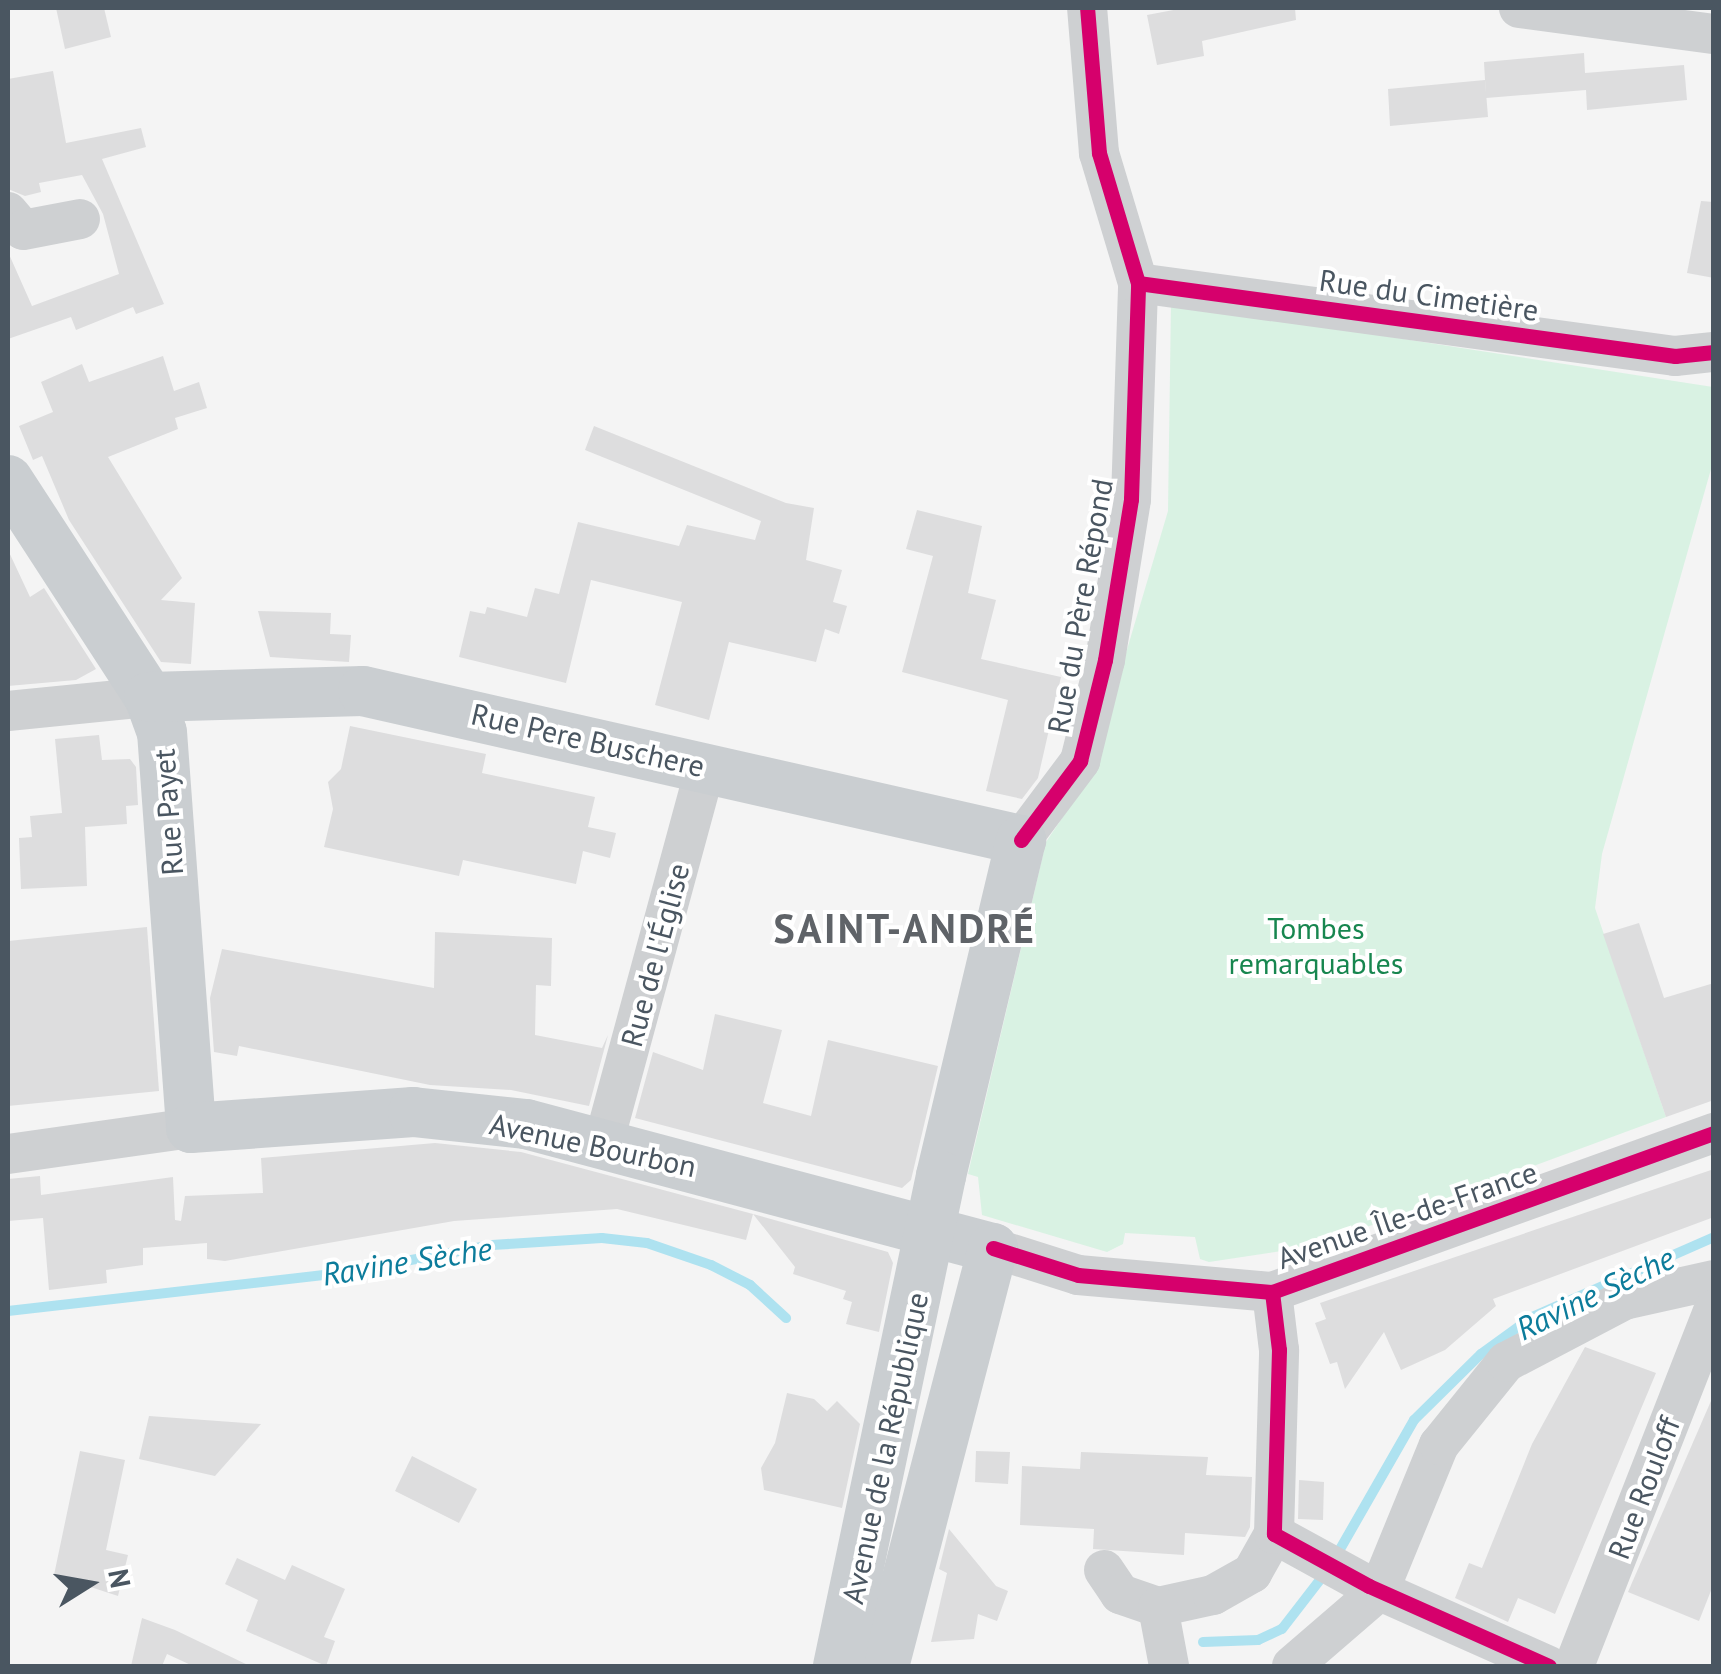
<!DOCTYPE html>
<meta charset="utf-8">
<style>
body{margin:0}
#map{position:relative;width:1721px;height:1674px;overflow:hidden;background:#f4f4f4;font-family:"PT Sans",sans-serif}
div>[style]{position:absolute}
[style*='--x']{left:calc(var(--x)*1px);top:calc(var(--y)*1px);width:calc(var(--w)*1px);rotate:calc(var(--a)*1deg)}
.green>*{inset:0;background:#d9f2e3}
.stream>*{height:10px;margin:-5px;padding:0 5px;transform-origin:5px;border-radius:5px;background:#aee2f0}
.building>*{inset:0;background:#ddddde}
.minor>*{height:40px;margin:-20px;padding:0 20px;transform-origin:20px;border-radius:20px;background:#ced0d2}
.major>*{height:50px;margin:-25px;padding:0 25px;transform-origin:25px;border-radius:25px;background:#caced1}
.cycleway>*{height:15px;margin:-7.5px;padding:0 7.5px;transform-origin:7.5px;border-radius:7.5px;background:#d6006c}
span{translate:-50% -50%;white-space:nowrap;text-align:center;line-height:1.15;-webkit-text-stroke:8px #fff;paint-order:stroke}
.street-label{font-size:30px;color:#4a5661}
.park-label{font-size:30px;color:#17864f}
.water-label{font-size:32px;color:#0c7c9b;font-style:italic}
.district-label{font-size:40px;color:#5f6368;font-weight:700;letter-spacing:2.5px}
.frame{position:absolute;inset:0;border:10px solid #4a5661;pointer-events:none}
.north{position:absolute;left:40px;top:1534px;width:100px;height:100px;-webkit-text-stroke:8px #fff;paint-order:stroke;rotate:79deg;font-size:28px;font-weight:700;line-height:40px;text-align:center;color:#4a5661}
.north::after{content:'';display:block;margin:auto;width:35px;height:45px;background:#4a5661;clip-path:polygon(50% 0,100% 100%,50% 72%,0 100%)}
</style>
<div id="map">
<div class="green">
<i style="clip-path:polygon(1171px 303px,1713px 387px,1713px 462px,1602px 854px,1595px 908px,1666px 1117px,1379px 1223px,1295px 1249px,1209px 1262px,1200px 1259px,1195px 1237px,1125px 1233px,1123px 1244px,1107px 1252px,982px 1215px,978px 1177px,968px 1174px,1046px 842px,1089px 778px,1168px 511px)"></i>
</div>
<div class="stream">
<i style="--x:8;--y:1311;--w:335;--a:-6.5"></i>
<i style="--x:341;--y:1273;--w:154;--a:-10.5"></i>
<i style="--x:492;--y:1245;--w:110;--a:-3.6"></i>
<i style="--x:602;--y:1238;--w:45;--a:6.3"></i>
<i style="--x:647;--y:1243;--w:68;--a:19"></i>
<i style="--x:711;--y:1265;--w:44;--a:27.1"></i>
<i style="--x:750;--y:1285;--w:49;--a:42.5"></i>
<i style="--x:1335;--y:1558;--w:159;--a:-60.2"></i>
<i style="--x:1414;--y:1420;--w:94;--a:-44.6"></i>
<i style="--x:1481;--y:1354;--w:63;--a:-36"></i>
<i style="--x:1532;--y:1317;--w:199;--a:-23.7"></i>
<i style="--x:1203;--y:1642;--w:55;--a:-2.1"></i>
<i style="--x:1258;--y:1640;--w:26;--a:-25"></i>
<i style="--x:1282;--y:1629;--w:72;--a:-52.3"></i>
</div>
<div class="building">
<i style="clip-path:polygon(56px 8px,104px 8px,111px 37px,65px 49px)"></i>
<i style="clip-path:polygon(1184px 8px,1295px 8px,1296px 20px,1202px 41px,1204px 56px,1157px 65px,1147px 15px)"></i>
<i style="clip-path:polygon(1584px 53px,1585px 73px,1684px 65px,1687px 100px,1587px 110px,1586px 90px,1486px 98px,1484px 62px)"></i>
<i style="clip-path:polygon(53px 71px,66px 143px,141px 128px,146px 147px,102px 159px,164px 304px,136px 314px,133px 307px,76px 330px,71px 317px,8px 339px,8px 252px,32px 306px,119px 274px,103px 214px,82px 175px,39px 183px,41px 192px,25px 196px,8px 189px,8px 79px)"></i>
<i style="clip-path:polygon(1485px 80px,1488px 117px,1390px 126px,1388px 89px)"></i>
<i style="clip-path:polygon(1701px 201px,1714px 202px,1714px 278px,1687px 273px)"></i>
<i style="clip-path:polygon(163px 356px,174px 391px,199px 382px,207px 408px,175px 418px,178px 429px,108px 457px,182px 578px,161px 600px,195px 603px,191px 664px,161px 662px,69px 520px,42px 456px,33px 460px,19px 426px,53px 412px,41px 382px,82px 364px,89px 382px)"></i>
<i style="clip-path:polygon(594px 426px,786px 503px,814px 508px,806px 560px,842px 570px,833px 602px,847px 606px,839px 634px,825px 629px,816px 662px,729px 642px,709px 720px,655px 705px,682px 602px,591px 580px,566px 683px,459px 657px,470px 611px,485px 614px,487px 607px,527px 617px,535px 588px,559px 594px,578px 522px,679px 546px,687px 525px,755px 540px,761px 521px,585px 450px)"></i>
<i style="clip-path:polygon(917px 510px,982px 526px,968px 593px,996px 600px,981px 659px,1061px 677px,1038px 778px,1022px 799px,986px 791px,1008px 700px,902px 672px,933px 556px,906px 549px)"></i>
<i style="clip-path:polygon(8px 550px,30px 597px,44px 588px,96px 669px,76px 680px,8px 686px)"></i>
<i style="clip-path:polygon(258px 611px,331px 613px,330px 634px,351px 635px,349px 662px,270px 657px)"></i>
<i style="clip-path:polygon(350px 726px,486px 754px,482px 773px,595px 797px,588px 827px,616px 833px,610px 858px,583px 851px,576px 884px,463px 860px,459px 876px,324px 847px,333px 809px,328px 782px,341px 769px)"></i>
<i style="clip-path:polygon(99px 735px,102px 760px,130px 759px,136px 767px,138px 805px,126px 806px,127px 824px,85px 827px,87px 886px,21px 889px,19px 838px,32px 837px,30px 816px,62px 813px,55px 739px)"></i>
<i style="clip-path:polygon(1639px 923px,1664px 998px,1714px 983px,1714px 1100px,1666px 1117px,1603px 934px)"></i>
<i style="clip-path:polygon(147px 927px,159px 1091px,8px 1106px,8px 941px)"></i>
<i style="clip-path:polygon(435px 932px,552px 938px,551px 986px,536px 985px,535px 1035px,602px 1048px,608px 1035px,589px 1106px,511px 1090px,430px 1085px,239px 1046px,237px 1056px,214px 1052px,210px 998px,222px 949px,434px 988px)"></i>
<i style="clip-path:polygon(715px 1014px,782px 1030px,763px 1103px,811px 1116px,828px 1040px,938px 1066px,911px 1180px,902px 1188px,635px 1118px,653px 1052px,703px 1070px)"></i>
<i style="clip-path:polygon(435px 1143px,521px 1152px,753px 1214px,746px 1240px,617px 1209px,454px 1221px,225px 1261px,207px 1259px,207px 1243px,143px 1248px,143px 1265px,106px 1270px,107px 1283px,49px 1290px,43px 1218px,8px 1221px,8px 1179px,40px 1176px,41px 1195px,173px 1177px,175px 1220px,181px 1221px,185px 1196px,263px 1193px,261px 1158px)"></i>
<i style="clip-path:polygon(1714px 1169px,1714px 1217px,1493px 1299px,1496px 1306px,1445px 1350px,1401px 1370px,1384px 1332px,1345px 1389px,1337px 1362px,1330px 1364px,1315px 1323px,1326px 1319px,1320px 1303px)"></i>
<i style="clip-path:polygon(753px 1214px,888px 1252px,893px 1263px,879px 1332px,846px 1324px,852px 1302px,843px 1299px,846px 1291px,793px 1274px,795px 1267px)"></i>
<i style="clip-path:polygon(1585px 1347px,1656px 1373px,1555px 1614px,1518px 1598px,1508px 1622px,1455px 1598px,1469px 1563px,1482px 1568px,1532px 1444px)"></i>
<i style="clip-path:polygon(787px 1393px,814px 1399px,827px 1411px,837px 1401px,860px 1424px,842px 1508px,764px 1490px,761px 1468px,775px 1443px)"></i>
<i style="clip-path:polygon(1714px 1394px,1714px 1583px,1699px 1621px,1628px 1592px)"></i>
<i style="clip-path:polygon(149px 1416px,261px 1424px,215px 1476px,139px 1459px)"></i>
<i style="clip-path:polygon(80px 1451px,125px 1460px,106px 1550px,128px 1555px,118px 1596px,54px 1575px)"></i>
<i style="clip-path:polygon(976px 1451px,1010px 1452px,1008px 1484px,975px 1482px)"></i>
<i style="clip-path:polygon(1081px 1452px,1208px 1457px,1206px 1475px,1252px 1477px,1250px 1527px,1245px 1537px,1185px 1533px,1184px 1555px,1093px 1549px,1094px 1529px,1020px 1525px,1022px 1466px,1080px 1469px)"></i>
<i style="clip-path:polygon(412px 1456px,477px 1489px,459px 1523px,395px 1491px)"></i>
<i style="clip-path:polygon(1299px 1480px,1324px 1482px,1323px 1520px,1298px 1519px)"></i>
<i style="clip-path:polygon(949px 1529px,996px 1586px,1008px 1591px,997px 1621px,978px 1614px,974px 1639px,931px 1642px,947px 1573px,939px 1569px)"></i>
<i style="clip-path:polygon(237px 1558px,285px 1580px,292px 1565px,345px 1589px,324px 1637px,335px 1641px,326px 1666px,246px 1631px,258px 1600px,225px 1584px)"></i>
<i style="clip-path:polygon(142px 1618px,175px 1630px,250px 1666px,193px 1666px,167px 1654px,162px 1666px,131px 1666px)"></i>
</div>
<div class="minor">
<i style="--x:1519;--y:8;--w:197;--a:7.6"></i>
<i style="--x:8;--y:212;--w:23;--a:50"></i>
<i style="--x:23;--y:230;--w:58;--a:-10.9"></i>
<i style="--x:1138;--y:283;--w:542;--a:7.74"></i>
<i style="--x:1675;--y:356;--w:39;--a:-6"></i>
<i style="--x:8;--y:711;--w:142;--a:-5.7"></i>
<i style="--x:1021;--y:840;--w:99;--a:-53.2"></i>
<i style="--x:1080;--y:761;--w:104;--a:-76.1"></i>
<i style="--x:1105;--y:660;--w:163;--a:-80.8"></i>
<i style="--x:1131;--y:499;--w:216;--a:-88.1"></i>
<i style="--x:1138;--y:283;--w:136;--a:-106.7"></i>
<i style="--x:1099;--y:153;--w:145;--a:-94.7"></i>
<i style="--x:604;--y:1141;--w:386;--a:-74.8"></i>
<i style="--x:8;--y:1154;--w:185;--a:-8.1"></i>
<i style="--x:993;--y:1248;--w:89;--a:17.6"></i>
<i style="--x:1078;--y:1275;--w:195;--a:5"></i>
<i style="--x:1272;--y:1292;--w:470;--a:-19.8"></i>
<i style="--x:1274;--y:1534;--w:108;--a:28.7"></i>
<i style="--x:1369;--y:1586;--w:197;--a:24"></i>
<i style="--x:1104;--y:1570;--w:29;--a:56"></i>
<i style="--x:1120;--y:1594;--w:40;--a:18.9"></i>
<i style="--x:1158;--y:1607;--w:56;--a:-12.3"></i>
<i style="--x:1213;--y:1595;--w:45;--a:-29.4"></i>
<i style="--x:1252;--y:1573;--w:45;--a:-60.6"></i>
<i style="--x:1274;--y:1534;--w:184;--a:-88.4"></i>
<i style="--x:1279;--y:1350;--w:58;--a:-96.9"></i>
<i style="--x:1158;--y:1607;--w:60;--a:79.4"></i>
<i style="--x:1292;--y:1666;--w:115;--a:-40.8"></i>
<i style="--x:1379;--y:1591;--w:158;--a:-67.7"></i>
<i style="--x:1439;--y:1445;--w:107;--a:-51.1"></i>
<i style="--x:1506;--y:1362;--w:133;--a:-27.7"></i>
<i style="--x:1624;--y:1300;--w:92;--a:-12.5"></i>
<i style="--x:1574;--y:1666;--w:383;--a:-68.6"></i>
</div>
<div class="major">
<i style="--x:8;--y:480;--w:259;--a:57"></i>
<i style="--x:149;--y:697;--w:37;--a:70"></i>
<i style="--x:162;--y:732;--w:397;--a:85.8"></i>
<i style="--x:191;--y:1128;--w:223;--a:-4.1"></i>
<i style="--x:413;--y:1112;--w:114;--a:6.1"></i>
<i style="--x:526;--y:1124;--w:483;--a:14.9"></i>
<i style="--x:993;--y:1248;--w:432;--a:104.6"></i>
<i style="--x:149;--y:697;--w:214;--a:-1.6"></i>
<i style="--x:363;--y:691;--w:675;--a:12.76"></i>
<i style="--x:1021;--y:840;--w:345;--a:103.4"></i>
<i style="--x:941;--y:1176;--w:501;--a:101.87"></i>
</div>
<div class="cycleway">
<i style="--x:1138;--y:283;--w:542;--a:7.74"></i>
<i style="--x:1675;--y:356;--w:39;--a:-6"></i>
<i style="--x:1021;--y:840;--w:99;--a:-53.2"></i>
<i style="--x:1080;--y:761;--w:104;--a:-76.1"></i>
<i style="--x:1105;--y:660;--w:163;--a:-80.8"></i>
<i style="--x:1131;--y:499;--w:216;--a:-88.1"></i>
<i style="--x:1138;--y:283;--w:136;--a:-106.7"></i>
<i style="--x:1099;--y:153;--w:145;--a:-94.7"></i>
<i style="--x:993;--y:1248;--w:89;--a:17.6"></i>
<i style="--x:1078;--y:1275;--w:195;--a:5"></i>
<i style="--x:1272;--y:1292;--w:470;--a:-19.8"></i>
<i style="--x:1272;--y:1292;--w:58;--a:83.1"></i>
<i style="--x:1279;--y:1350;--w:184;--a:91.6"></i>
<i style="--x:1274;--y:1534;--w:108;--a:28.7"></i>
<i style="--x:1369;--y:1586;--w:197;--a:24"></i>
</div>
<div class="street-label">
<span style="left:1429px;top:295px;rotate:8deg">Rue du Cimetière</span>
<span style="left:1080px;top:606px;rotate:-80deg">Rue du Père Répond</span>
<span style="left:588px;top:740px;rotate:13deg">Rue Pere Buschere</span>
<span style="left:168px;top:812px;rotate:-94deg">Rue Payet</span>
<span style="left:655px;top:955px;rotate:-75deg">Rue de l'Église</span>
<span style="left:593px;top:1145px;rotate:12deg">Avenue Bourbon</span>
<span style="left:1407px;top:1215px;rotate:-19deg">Avenue Île-de-France</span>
<span style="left:885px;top:1448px;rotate:-78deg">Avenue de la République</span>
<span style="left:1644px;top:1488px;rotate:-69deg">Rue Rouloff</span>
</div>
<div class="park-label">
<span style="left:1316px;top:945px">Tombes<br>remarquables</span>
</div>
<div class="water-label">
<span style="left:407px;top:1261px;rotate:-9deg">Ravine Sèche</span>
<span style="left:1595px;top:1293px;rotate:-26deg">Ravine Sèche</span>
</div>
<div class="district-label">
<span style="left:905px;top:928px">SAINT-ANDRÉ</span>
</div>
<div class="frame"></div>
<div class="north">N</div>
</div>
